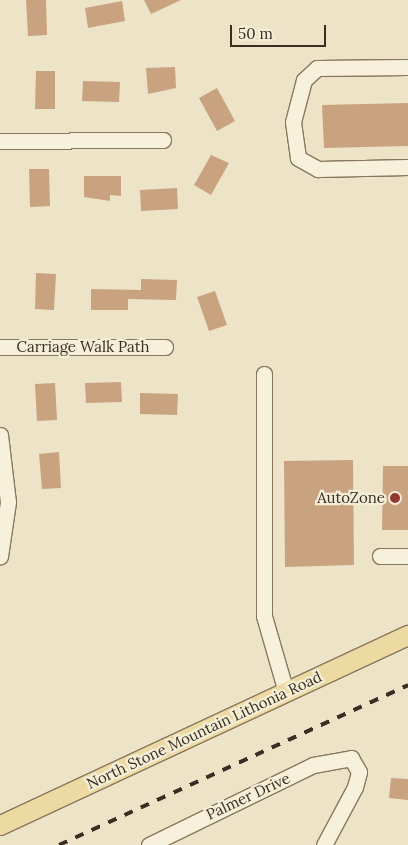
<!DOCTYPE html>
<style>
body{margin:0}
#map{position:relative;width:408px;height:845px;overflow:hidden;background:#ede4c8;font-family:Lora,serif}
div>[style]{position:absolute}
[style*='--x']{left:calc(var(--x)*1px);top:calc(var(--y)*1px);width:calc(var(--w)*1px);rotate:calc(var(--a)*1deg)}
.building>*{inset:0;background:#c9a280}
.roads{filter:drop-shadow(1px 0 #88775e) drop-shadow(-1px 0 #88775e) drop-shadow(0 1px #88775e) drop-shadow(0 -1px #88775e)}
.minor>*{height:15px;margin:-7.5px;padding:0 7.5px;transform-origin:7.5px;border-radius:7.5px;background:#f7f1db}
.major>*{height:19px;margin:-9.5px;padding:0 9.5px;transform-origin:9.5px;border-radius:9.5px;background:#eddaa2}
.rail>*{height:4px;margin-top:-2px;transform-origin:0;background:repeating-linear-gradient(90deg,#392e21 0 9px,transparent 0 18px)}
.dots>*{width:14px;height:14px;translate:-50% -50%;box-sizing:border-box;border:2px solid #f4eed7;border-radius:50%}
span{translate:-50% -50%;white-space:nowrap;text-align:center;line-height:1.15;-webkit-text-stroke:4.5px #f4eed7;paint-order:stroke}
.street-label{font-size:15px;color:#392e21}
.poi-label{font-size:15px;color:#392e21}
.right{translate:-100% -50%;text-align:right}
.scale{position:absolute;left:230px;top:25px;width:96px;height:22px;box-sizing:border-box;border:2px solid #392e21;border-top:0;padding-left:6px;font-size:15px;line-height:18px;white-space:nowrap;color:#392e21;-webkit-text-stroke:4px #f4eed7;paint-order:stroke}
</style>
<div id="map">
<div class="building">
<i style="clip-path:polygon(26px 0,46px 0,47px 35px,28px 36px)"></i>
<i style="clip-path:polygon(144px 0,181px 0,151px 14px)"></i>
<i style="clip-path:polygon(122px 1px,125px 21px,88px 28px,85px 8px)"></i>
<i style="clip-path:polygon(175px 67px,176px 88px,148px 94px,146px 68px)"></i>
<i style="clip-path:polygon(36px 71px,55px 71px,55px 109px,35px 109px)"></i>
<i style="clip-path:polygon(83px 81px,120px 82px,119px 102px,82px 101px)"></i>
<i style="clip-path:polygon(217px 88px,235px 121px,217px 131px,199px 98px)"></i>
<i style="clip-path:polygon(408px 103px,408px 146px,324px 148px,322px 105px)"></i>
<i style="clip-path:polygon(211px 155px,229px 163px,211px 195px,194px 185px)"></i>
<i style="clip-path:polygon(29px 169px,49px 169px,50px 206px,30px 207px)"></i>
<i style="clip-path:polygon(84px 176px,121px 176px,121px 196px,110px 195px,110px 201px,84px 197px)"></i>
<i style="clip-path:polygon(177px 188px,178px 209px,141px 211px,140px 190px)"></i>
<i style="clip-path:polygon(36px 273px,56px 274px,54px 310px,35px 309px)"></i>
<i style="clip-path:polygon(141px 279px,177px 280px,176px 300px,128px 299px,128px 310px,91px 310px,91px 289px,141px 290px)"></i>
<i style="clip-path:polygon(215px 291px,227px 325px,209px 331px,197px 297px)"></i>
<i style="clip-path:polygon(121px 382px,122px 402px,86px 403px,85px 383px)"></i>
<i style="clip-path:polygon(55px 383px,57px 420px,37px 421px,35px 384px)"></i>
<i style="clip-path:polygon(140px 393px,178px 394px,177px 415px,140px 414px)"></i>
<i style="clip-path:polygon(59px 452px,61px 488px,42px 489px,39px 454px)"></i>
<i style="clip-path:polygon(353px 460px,354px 565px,285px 567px,284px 461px)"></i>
<i style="clip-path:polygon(383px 466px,408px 466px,408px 530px,382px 530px)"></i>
<i style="clip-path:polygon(391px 778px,408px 779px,408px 800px,389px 798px)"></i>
</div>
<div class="roads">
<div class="minor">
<i style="--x:408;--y:67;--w:91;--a:179.4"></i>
<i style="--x:317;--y:68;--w:18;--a:137"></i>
<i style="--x:304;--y:80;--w:43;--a:104.7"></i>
<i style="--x:293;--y:122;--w:36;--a:82"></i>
<i style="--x:298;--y:158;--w:23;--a:29"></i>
<i style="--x:318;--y:169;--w:90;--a:-1.3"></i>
<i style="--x:0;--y:141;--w:163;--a:-0.4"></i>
<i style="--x:0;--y:347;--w:165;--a:0"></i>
<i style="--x:264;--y:374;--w:242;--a:90"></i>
<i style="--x:264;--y:616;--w:79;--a:73.9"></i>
<i style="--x:0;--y:435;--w:67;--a:83.2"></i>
<i style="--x:8;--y:502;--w:55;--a:98.4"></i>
<i style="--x:380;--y:556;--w:28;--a:0"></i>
<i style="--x:149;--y:845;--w:182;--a:-26"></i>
<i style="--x:313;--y:765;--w:39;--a:-10"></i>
<i style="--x:351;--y:758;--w:16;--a:60"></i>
<i style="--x:359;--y:772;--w:16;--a:105"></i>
<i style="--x:355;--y:787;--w:66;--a:118.1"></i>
</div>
<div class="major">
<i style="--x:0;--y:825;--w:450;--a:-25"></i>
</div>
</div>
<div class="rail">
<i style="--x:59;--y:845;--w:384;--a:-24.6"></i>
</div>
<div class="dots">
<i style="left:395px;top:498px;background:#943630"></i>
</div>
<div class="street-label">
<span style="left:83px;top:347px">Carriage Walk Path</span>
<span style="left:204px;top:730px;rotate:-25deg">North Stone Mountain Lithonia Road</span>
<span style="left:248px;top:796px;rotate:-25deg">Palmer Drive</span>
</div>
<div class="poi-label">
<span class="right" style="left:385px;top:498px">AutoZone</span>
</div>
<div class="scale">50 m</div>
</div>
